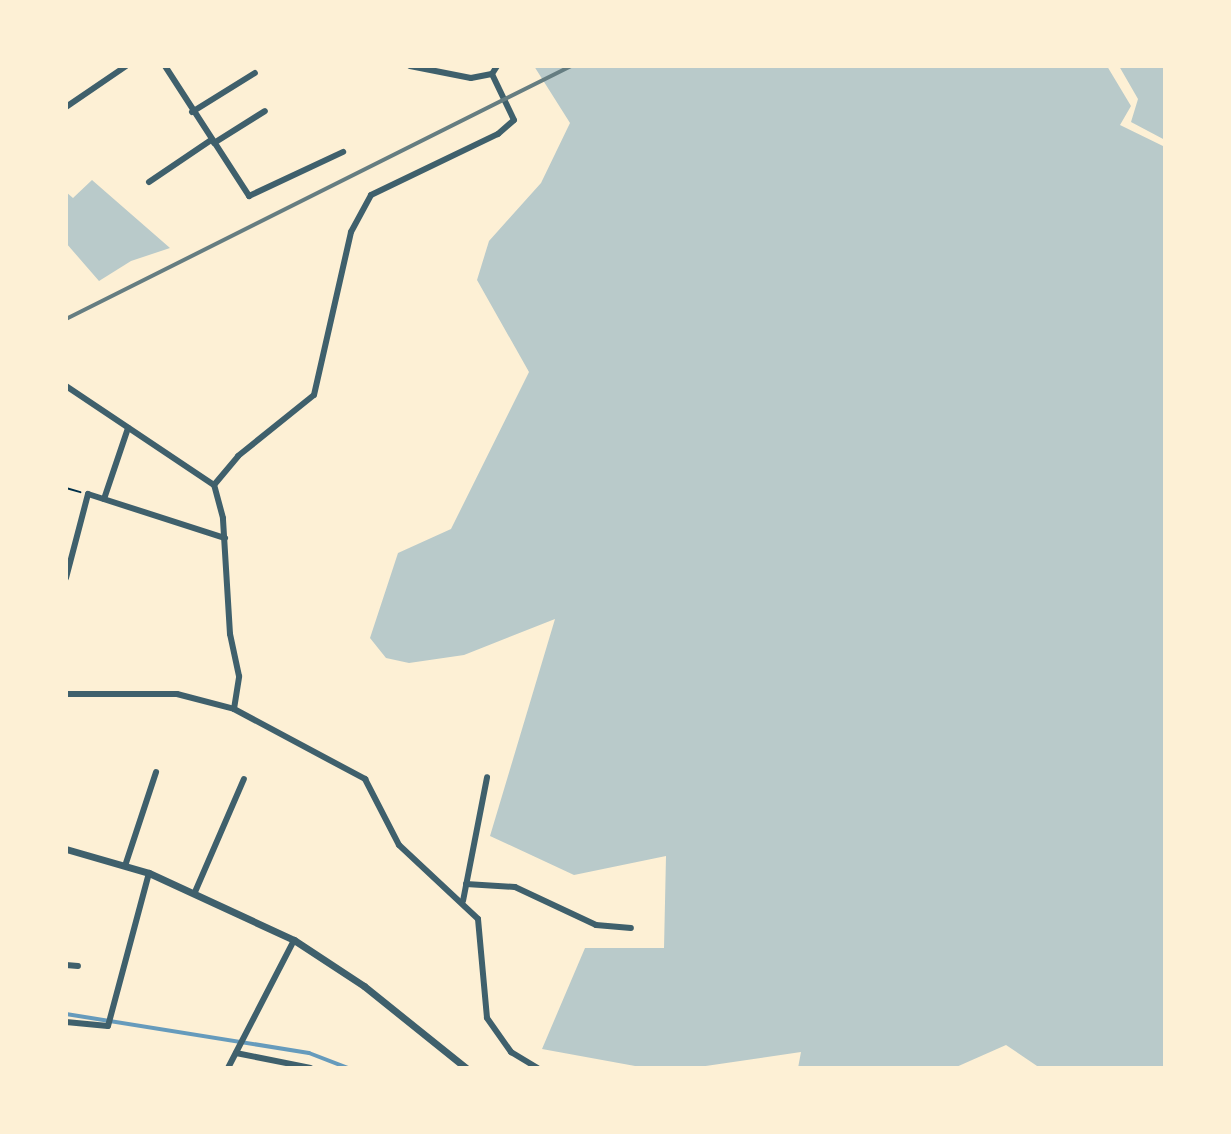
<!DOCTYPE html>
<style>
body{margin:0}
#map{position:relative;width:1231px;height:1134px;overflow:hidden;background:#fdf0d5;font-family:Inter,sans-serif}
div>[style]{position:absolute}
.green>*{inset:0;background:#b9caca}
.stream>*{height:4px;margin:-2px;padding:0 2px;transform-origin:2px;border-radius:2px;background:#669bbc}
.path>*{height:2px;margin:-1px;padding:0 1px;transform-origin:1px;border-radius:1px;background:#003049}
.minor>*{height:6px;margin:-3px;padding:0 3px;transform-origin:3px;border-radius:3px;background:#3f606c}
.tertiary>*{height:7px;margin:-3.5px;padding:0 3.5px;transform-origin:3.5px;border-radius:3.5px;background:#3f606c}
.rail>*{height:4px;margin:-2px;padding:0 2px;transform-origin:2px;border-radius:2px;background:#657d81}
span{translate:-50% -50%;white-space:nowrap;text-align:center;line-height:1.15;-webkit-text-stroke:8px #fdf0d5;paint-order:stroke}
.frame{position:absolute;inset:0;border:68px solid #fdf0d5;pointer-events:none}
</style>
<div id="map">
<div class="green">
<i style="clip-path:polygon(534px 66px,1107px 66px,1131px 106px,1120px 125px,1165px 147px,1165px 1068px,1040px 1068px,1006px 1045px,954px 1068px,798px 1068px,801px 1052px,692px 1068px,646px 1068px,542px 1049px,585px 948px,664px 948px,666px 856px,574px 875px,490px 836px,555px 619px,464px 655px,409px 663px,386px 658px,370px 638px,398px 553px,451px 529px,529px 372px,477px 280px,489px 241px,541px 183px,570px 123px)"></i>
<i style="clip-path:polygon(1119px 66px,1165px 66px,1165px 140px,1131px 122px,1138px 99px)"></i>
<i style="clip-path:polygon(92px 180px,170px 248px,131px 261px,99px 281px,66px 243px,66px 192px,73px 198px)"></i>
</div>
<div class="stream">
<i style="left:66px;top:1014px;width:246px;rotate:9.1deg"></i>
<i style="left:309px;top:1053px;width:42px;rotate:21deg"></i>
</div>
<div class="path">
<i style="left:66px;top:488px;width:15px;rotate:16deg"></i>
</div>
<div class="minor">
<i style="left:165px;top:66px;width:155px;rotate:57.1deg"></i>
<i style="left:249px;top:196px;width:104px;rotate:-25.1deg"></i>
<i style="left:410px;top:66px;width:62px;rotate:11.1deg"></i>
<i style="left:471px;top:78px;width:21px;rotate:-11deg"></i>
<i style="left:492px;top:74px;width:9px;rotate:-58deg"></i>
<i style="left:66px;top:107px;width:73px;rotate:-34.3deg"></i>
<i style="left:192px;top:112px;width:74px;rotate:-31.8deg"></i>
<i style="left:214px;top:143px;width:60px;rotate:-32.1deg"></i>
<i style="left:149px;top:182px;width:75px;rotate:-34.1deg"></i>
<i style="left:66px;top:386px;width:178px;rotate:33.8deg"></i>
<i style="left:104px;top:499px;width:75px;rotate:-71.3deg"></i>
<i style="left:66px;top:578px;width:87px;rotate:-75.3deg"></i>
<i style="left:88px;top:494px;width:144px;rotate:17.8deg"></i>
<i style="left:66px;top:694px;width:111px"></i>
<i style="left:177px;top:694px;width:59px;rotate:14.7deg"></i>
<i style="left:234px;top:709px;width:149px;rotate:28.1deg"></i>
<i style="left:365px;top:779px;width:74px;rotate:62.7deg"></i>
<i style="left:399px;top:845px;width:108px;rotate:43.1deg"></i>
<i style="left:478px;top:919px;width:99px;rotate:84.8deg"></i>
<i style="left:487px;top:1018px;width:42px;rotate:54.8deg"></i>
<i style="left:511px;top:1052px;width:31px;rotate:31deg"></i>
<i style="left:234px;top:709px;width:33px;rotate:-81deg"></i>
<i style="left:239px;top:676px;width:43px;rotate:-102.1deg"></i>
<i style="left:230px;top:634px;width:116px;rotate:-93.5deg"></i>
<i style="left:223px;top:518px;width:34px;rotate:-105deg"></i>
<i style="left:214px;top:485px;width:38px;rotate:-50deg"></i>
<i style="left:238px;top:456px;width:97px;rotate:-38.8deg"></i>
<i style="left:314px;top:395px;width:167px;rotate:-77.2deg"></i>
<i style="left:351px;top:232px;width:42px;rotate:-61.6deg"></i>
<i style="left:371px;top:195px;width:141px;rotate:-25.7deg"></i>
<i style="left:498px;top:134px;width:21px;rotate:-41deg"></i>
<i style="left:514px;top:120px;width:51px;rotate:-115.6deg"></i>
<i style="left:125px;top:866px;width:99px;rotate:-71.7deg"></i>
<i style="left:466px;top:884px;width:49px;rotate:3.5deg"></i>
<i style="left:515px;top:887px;width:89px;rotate:25.1deg"></i>
<i style="left:596px;top:925px;width:35px;rotate:5deg"></i>
<i style="left:195px;top:892px;width:123px;rotate:-66.6deg"></i>
<i style="left:463px;top:901px;width:126px;rotate:-79deg"></i>
<i style="left:66px;top:965px;width:12px;rotate:5deg"></i>
<i style="left:66px;top:1022px;width:42px;rotate:5.4deg"></i>
<i style="left:108px;top:1026px;width:158px;rotate:-75deg"></i>
<i style="left:236px;top:1053px;width:76px;rotate:11.3deg"></i>
<i style="left:228px;top:1068px;width:144px;rotate:-62.7deg"></i>
</div>
<div class="tertiary">
<i style="left:66px;top:849px;width:86px;rotate:16.1deg"></i>
<i style="left:149px;top:873px;width:160px;rotate:24.8deg"></i>
<i style="left:294px;top:940px;width:84px;rotate:33.3deg"></i>
<i style="left:364px;top:986px;width:131px;rotate:38.8deg"></i>
</div>
<div class="rail">
<i style="left:66px;top:319px;width:565px;rotate:-26.61deg"></i>
</div>
<div class="frame"></div>
</div>
